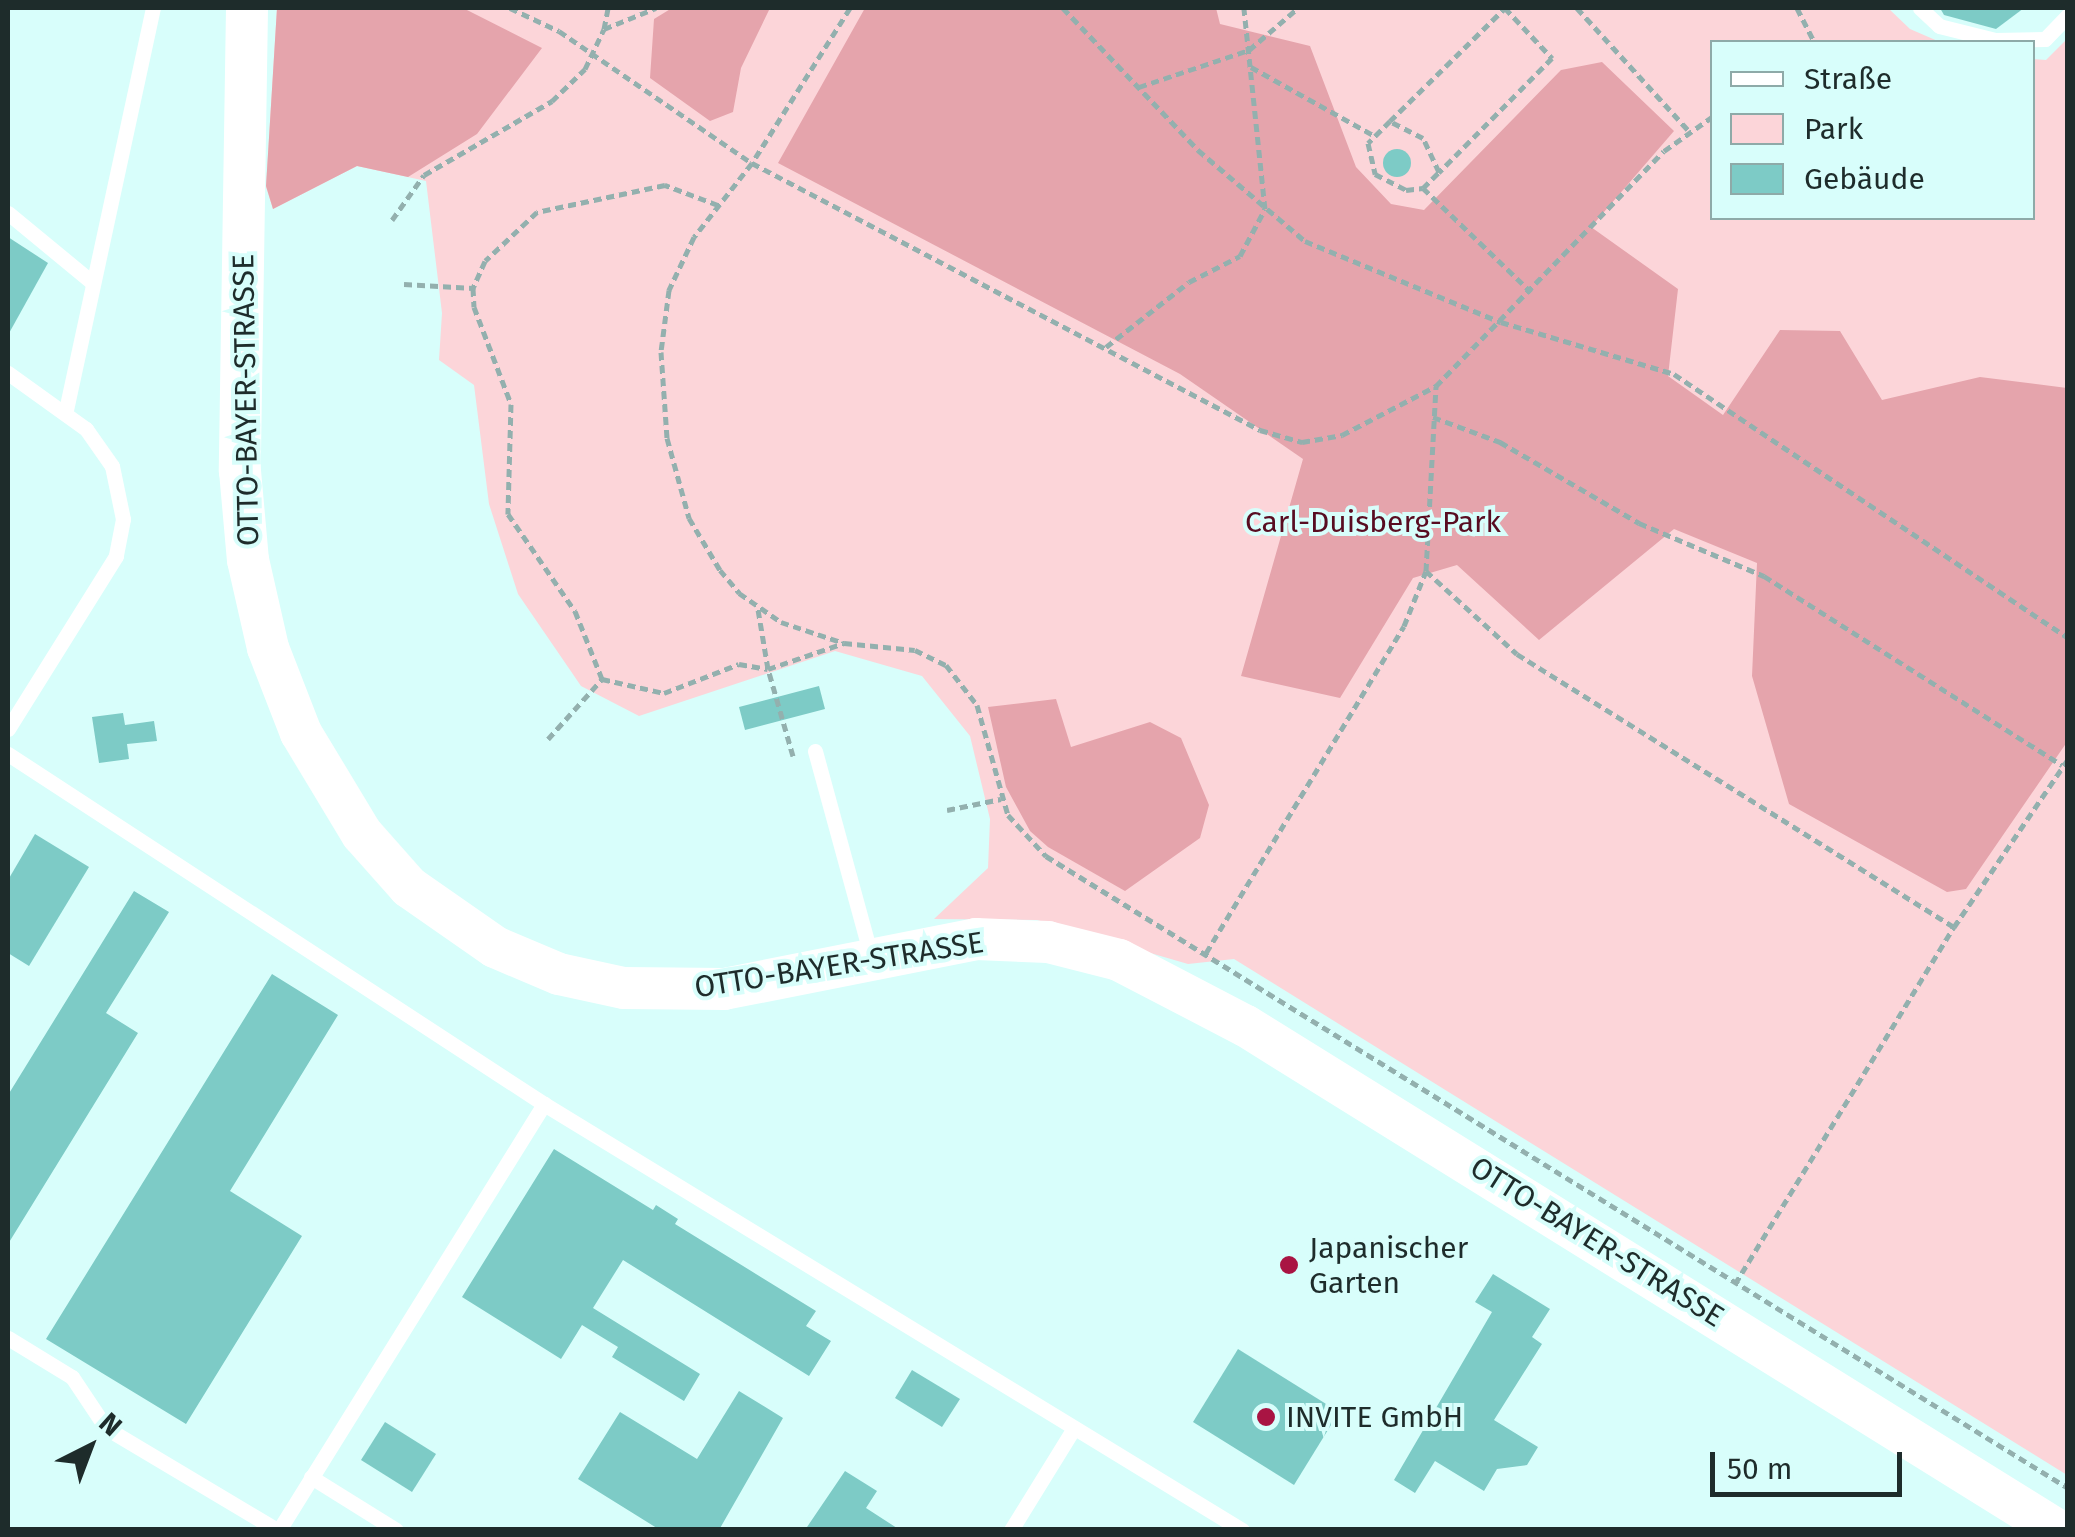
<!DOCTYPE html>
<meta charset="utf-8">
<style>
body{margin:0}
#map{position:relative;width:2075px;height:1537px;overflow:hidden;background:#d8fefb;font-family:"Fira Sans",sans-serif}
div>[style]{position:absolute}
.green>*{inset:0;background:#fcd5d9}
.forest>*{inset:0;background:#e5a4ac}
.building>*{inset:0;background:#7dcbc6}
.round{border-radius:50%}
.path>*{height:5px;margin-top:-2.5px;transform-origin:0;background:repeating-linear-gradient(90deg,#93b0ae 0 8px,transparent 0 13px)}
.lane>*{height:15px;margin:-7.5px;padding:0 7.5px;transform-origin:7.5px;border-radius:7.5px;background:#fff}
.secondary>*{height:42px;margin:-21px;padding:0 21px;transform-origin:21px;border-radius:21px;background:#fff}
.dots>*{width:28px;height:28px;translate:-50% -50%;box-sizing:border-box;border:5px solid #d8fefb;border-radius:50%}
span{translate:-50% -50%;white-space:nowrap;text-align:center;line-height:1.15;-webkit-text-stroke:8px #d8fefb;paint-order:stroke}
.street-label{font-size:30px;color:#1e2c2b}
.park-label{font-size:30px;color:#580c21}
.poi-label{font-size:30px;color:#1e2c2b}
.left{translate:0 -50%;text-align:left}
.frame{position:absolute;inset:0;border:10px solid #1e2c2b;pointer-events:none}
.legend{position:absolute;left:1710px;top:40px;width:325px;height:180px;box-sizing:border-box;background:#d8fefb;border:2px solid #8eaaa8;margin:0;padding:12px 18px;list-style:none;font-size:30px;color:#1e2c2b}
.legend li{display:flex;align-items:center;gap:20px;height:50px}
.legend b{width:50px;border:2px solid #8eaaa8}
.north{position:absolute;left:40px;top:1397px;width:100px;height:100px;-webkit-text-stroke:8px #d8fefb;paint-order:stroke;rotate:42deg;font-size:28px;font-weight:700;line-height:40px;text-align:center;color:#1e2c2b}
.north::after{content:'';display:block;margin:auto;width:35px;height:45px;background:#1e2c2b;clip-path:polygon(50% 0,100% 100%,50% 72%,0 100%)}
.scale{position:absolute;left:1710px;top:1452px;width:192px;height:45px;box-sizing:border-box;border:5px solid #1e2c2b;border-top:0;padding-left:12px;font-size:30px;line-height:35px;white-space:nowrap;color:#1e2c2b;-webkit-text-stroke:8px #d8fefb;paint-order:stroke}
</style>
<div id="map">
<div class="green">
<i style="clip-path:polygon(277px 8px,1888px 8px,1910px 29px,1940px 42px,1712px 42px,1712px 218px,2032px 218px,2033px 59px,2046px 60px,2067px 39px,2067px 1475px,1234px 959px,1188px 964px,1037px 920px,934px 919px,988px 868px,990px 819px,970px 736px,922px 676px,835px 651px,639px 716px,581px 686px,518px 594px,489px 504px,474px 385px,439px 360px,442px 313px,426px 181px,357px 166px,273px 209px,266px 187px)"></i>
</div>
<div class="forest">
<i style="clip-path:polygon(277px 8px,463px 8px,542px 48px,477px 134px,408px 177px,357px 166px,273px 209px,266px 186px)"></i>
<i style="clip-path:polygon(672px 8px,770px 8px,741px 68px,733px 112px,710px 121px,650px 78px,654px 19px)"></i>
<i style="clip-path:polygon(865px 8px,1216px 8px,1220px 24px,1310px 46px,1356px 167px,1391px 204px,1424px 210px,1561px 70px,1602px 62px,1674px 131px,1591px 227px,1678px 289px,1668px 376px,1723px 415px,1780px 330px,1840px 331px,1882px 400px,1980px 377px,2067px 388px,2067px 742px,1966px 889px,1947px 892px,1789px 804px,1752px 676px,1757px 563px,1674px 529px,1539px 640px,1457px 565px,1413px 578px,1340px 698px,1241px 676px,1303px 459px,1180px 374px,778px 163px)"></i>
<i style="clip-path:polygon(1056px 699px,1071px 747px,1150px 722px,1181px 738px,1209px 805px,1200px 838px,1125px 891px,1048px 847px,1030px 831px,1006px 787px,988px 707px)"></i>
</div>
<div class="building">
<i style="clip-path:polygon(1940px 8px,2024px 8px,1996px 29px,1944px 15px)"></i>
<i class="round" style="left:1383px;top:149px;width:28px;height:28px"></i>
<i style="clip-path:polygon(8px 237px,48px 263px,8px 335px)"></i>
<i style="clip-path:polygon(819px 686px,825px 709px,745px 730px,739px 707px)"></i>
<i style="clip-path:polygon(123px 713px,125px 725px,154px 721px,157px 741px,127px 744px,129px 759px,99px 763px,92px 717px)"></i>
<i style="clip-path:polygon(35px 834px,89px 867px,29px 966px,8px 953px,8px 880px)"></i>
<i style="clip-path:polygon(134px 891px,169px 912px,106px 1013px,138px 1033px,8px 1244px,8px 1095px)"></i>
<i style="clip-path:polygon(272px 974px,338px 1015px,230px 1191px,302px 1236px,186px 1424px,46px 1339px)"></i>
<i style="clip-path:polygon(554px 1149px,653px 1210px,656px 1205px,678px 1219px,675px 1224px,816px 1311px,806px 1326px,831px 1341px,809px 1376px,623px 1260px,593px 1308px,700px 1374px,684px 1401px,612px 1357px,618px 1347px,582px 1325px,561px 1359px,462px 1297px)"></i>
<i style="clip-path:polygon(1493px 1274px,1550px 1309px,1532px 1337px,1542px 1344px,1494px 1420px,1538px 1447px,1527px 1465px,1497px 1469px,1484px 1491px,1435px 1461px,1415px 1493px,1394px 1480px,1492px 1312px,1475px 1302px)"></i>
<i style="clip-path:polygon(1238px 1349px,1339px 1412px,1294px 1485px,1193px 1422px)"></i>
<i style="clip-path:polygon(912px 1370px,960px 1399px,942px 1427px,895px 1398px)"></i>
<i style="clip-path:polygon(739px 1391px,783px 1418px,719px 1530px,660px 1530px,578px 1479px,620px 1412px,697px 1459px)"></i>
<i style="clip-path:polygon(385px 1422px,436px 1454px,412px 1492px,361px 1460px)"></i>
<i style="clip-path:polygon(845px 1471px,877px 1491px,866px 1508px,900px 1530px,805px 1530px)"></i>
</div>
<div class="path">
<i style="left:510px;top:8px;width:54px;rotate:25.1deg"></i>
<i style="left:559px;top:31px;width:234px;rotate:34.4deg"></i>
<i style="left:752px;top:163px;width:574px;rotate:27.73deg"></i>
<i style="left:1260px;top:430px;width:44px;rotate:15.9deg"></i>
<i style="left:1302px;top:442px;width:41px;rotate:-9.9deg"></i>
<i style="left:1342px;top:435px;width:106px;rotate:-27.5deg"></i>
<i style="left:1436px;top:386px;width:327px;rotate:-45.9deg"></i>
<i style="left:1664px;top:151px;width:59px;rotate:-35.3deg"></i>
<i style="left:850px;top:8px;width:183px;rotate:122.3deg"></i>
<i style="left:752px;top:163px;width:94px;rotate:128.1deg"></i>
<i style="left:694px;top:237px;width:59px;rotate:115.3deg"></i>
<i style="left:669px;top:290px;width:63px;rotate:97.4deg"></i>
<i style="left:661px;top:352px;width:86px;rotate:86deg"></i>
<i style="left:667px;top:438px;width:83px;rotate:74.6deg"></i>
<i style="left:689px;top:518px;width:61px;rotate:59.2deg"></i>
<i style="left:720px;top:570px;width:30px;rotate:50deg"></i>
<i style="left:739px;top:593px;width:51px;rotate:34.6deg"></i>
<i style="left:781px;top:622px;width:66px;rotate:18.4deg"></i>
<i style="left:844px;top:643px;width:71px;rotate:5.6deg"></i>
<i style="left:915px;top:650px;width:34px;rotate:26deg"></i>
<i style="left:946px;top:665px;width:51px;rotate:52.2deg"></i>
<i style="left:977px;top:705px;width:114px;rotate:74.3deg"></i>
<i style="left:1008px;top:815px;width:56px;rotate:47.2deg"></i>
<i style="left:1046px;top:856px;width:1202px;rotate:31.73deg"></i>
<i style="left:1063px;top:8px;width:196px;rotate:46.4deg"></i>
<i style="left:1198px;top:150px;width:140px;rotate:40.4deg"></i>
<i style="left:1305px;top:241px;width:212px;rotate:22.5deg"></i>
<i style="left:1501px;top:322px;width:181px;rotate:16.7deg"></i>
<i style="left:1674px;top:374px;width:474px;rotate:33.8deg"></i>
<i style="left:1505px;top:8px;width:69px;rotate:46.8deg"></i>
<i style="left:1552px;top:58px;width:161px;rotate:134.7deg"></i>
<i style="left:1439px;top:172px;width:38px;rotate:-115deg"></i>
<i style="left:1423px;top:138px;width:37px;rotate:-153deg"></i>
<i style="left:1390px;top:121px;width:161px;rotate:-44.5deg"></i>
<i style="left:1577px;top:8px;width:166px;rotate:47.7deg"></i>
<i style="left:1797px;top:8px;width:38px;rotate:63deg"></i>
<i style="left:604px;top:29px;width:21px;rotate:-79deg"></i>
<i style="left:1251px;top:67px;width:142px;rotate:29.1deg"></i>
<i style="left:1139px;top:87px;width:116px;rotate:-18.6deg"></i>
<i style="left:1249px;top:50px;width:65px;rotate:-40.6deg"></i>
<i style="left:1390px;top:121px;width:31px;rotate:135deg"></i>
<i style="left:1368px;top:143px;width:32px;rotate:77deg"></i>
<i style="left:1375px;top:174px;width:35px;rotate:27deg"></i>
<i style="left:1406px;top:190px;width:17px;rotate:-7deg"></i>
<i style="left:1423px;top:188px;width:23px;rotate:-45deg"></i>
<i style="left:1423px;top:188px;width:150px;rotate:43.9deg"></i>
<i style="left:718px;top:205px;width:57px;rotate:-159.3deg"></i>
<i style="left:665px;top:185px;width:131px;rotate:168.1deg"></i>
<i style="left:537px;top:212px;width:71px;rotate:136.7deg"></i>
<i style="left:485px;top:261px;width:30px;rotate:114deg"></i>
<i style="left:473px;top:288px;width:19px;rotate:87deg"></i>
<i style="left:474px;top:307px;width:104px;rotate:69.1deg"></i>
<i style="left:511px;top:404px;width:110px;rotate:91.6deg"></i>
<i style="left:508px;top:514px;width:118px;rotate:55.4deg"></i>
<i style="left:575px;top:611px;width:73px;rotate:68.3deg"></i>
<i style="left:602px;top:679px;width:64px;rotate:12.7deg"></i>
<i style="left:664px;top:693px;width:80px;rotate:-21.1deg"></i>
<i style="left:739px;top:664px;width:29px;rotate:10deg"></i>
<i style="left:768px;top:669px;width:61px;rotate:-99.5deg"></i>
<i style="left:392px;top:220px;width:55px;rotate:-54.6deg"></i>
<i style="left:424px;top:175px;width:148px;rotate:-30deg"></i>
<i style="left:552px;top:101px;width:46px;rotate:-44.1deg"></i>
<i style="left:585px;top:69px;width:44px;rotate:-64.6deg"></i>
<i style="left:604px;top:29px;width:56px;rotate:-22deg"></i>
<i style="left:404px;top:284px;width:69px;rotate:3.3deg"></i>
<i style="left:1106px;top:347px;width:105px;rotate:-38.1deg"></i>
<i style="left:1189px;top:282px;width:57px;rotate:-27deg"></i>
<i style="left:1240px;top:256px;width:53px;rotate:-62deg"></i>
<i style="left:1265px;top:209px;width:202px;rotate:-96deg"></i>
<i style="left:1433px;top:417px;width:72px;rotate:20.5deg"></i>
<i style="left:1500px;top:442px;width:161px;rotate:30.2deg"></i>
<i style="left:1639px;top:523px;width:136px;rotate:23deg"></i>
<i style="left:1764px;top:576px;width:353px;rotate:32.4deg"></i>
<i style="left:1426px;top:571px;width:123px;rotate:42.4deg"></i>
<i style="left:1517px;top:654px;width:515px;rotate:31.99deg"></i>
<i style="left:548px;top:739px;width:81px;rotate:-48deg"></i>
<i style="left:793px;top:756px;width:91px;rotate:-106deg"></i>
<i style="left:768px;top:669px;width:80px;rotate:-18.9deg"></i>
<i style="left:947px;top:810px;width:55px;rotate:-11.5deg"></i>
<i style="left:1206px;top:953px;width:382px;rotate:-58.8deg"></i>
<i style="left:1404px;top:626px;width:59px;rotate:-68.2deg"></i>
<i style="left:1426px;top:571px;width:185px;rotate:-86.9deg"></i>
<i style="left:1735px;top:1284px;width:419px;rotate:-58.5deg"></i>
<i style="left:1954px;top:927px;width:203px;rotate:-55.8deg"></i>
</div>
<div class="lane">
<i style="left:1920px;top:8px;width:26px;rotate:43deg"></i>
<i style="left:1939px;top:26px;width:58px;rotate:14deg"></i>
<i style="left:1995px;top:40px;width:50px;rotate:-1.1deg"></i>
<i style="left:2045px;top:39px;width:33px;rotate:-46deg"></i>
<i style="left:8px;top:213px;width:110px;rotate:39.5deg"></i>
<i style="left:8px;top:373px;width:96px;rotate:35.7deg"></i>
<i style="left:86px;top:429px;width:45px;rotate:54.9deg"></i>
<i style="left:112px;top:466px;width:54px;rotate:78.3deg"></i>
<i style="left:123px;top:519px;width:38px;rotate:101deg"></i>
<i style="left:116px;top:556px;width:204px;rotate:122deg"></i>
<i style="left:66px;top:410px;width:411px;rotate:-77.8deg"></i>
<i style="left:815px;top:751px;width:213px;rotate:74.7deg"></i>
<i style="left:8px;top:754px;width:640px;rotate:33.14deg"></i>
<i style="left:544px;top:1104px;width:818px;rotate:31.4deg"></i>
<i style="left:8px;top:1338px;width:75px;rotate:31.4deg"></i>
<i style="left:72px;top:1377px;width:61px;rotate:56.3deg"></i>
<i style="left:106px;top:1428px;width:199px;rotate:30.8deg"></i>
<i style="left:311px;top:1477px;width:100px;rotate:31.9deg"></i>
<i style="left:279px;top:1530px;width:502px;rotate:-58.12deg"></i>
<i style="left:1011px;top:1530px;width:120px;rotate:-58.3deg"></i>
</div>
<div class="secondary">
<i style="left:247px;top:8px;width:463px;rotate:90.9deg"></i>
<i style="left:240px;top:471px;width:89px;rotate:84.9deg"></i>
<i style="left:248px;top:560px;width:90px;rotate:77.2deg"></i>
<i style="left:268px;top:648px;width:91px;rotate:68.8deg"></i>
<i style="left:301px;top:733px;width:118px;rotate:58.9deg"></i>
<i style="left:362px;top:834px;width:71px;rotate:48.4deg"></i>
<i style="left:409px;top:887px;width:105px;rotate:34.9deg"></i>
<i style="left:495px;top:947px;width:69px;rotate:22.9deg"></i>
<i style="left:559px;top:974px;width:66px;rotate:12.2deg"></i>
<i style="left:624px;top:988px;width:100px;rotate:0.6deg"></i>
<i style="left:724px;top:989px;width:257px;rotate:-11.2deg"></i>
<i style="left:976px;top:939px;width:72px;rotate:2.4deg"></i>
<i style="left:1048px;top:942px;width:73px;rotate:14.2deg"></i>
<i style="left:1119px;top:960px;width:143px;rotate:27.5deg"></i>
<i style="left:1246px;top:1026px;width:955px;rotate:31.86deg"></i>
</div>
<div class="dots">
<i style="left:1289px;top:1265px;background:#a91443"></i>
<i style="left:1266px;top:1417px;background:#a91443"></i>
</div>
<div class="street-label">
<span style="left:246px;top:400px;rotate:-91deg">OTTO-BAYER-STRASSE</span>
<span style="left:839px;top:965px;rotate:-9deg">OTTO-BAYER-STRASSE</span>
<span style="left:1597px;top:1242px;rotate:32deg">OTTO-BAYER-STRASSE</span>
</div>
<div class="park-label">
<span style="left:1373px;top:522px">Carl-Duisberg-Park</span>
</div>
<div class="poi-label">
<span class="left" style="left:1309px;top:1265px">Japanischer<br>Garten</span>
<span class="left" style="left:1286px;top:1417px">INVITE GmbH</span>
</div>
<div class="frame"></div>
<ul class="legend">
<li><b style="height:12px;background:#fff"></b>Straße</li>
<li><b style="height:28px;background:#fcd5d9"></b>Park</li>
<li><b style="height:28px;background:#7dcbc6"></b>Gebäude</li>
</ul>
<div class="north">N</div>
<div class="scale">50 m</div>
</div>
